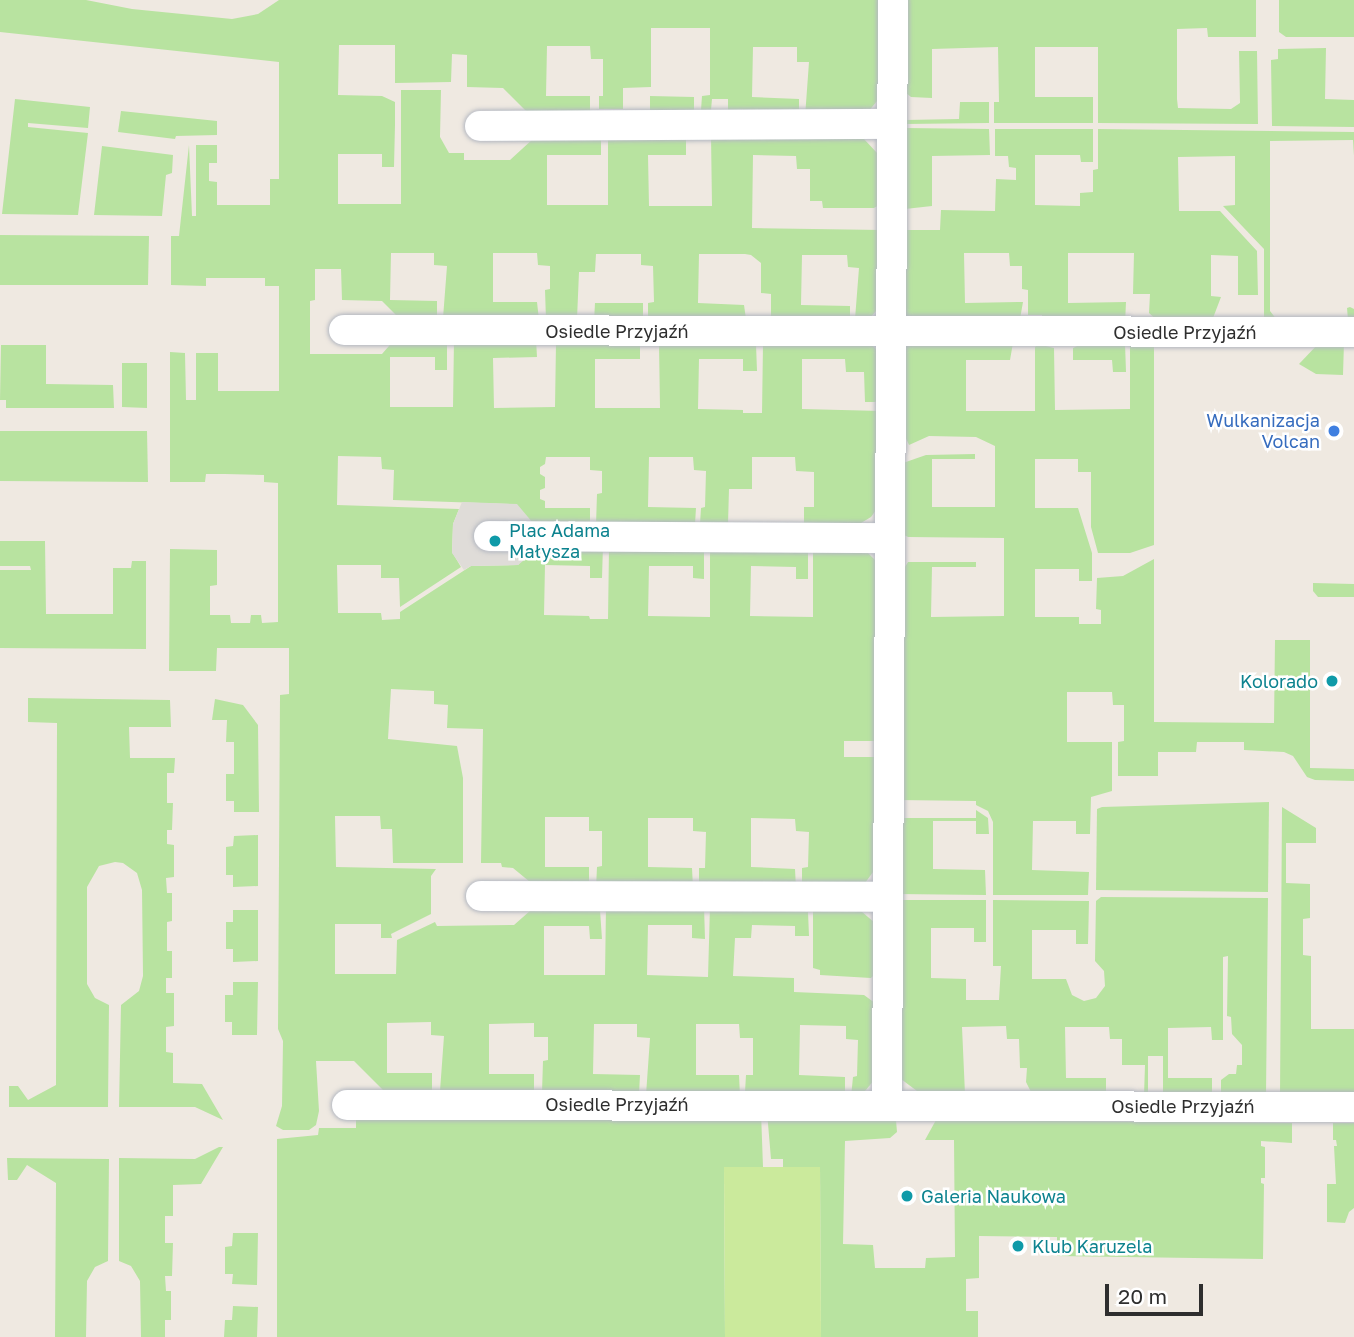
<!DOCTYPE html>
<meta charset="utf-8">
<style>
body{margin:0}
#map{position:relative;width:1354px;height:1337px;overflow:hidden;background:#efe9e1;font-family:"Golos Text",sans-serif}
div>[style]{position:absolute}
.green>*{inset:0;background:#b8e3a0}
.pitch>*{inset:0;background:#cbea9c}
.plaza>*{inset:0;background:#dfdcd8}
.roads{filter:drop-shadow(0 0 2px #b4b8c1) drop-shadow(0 0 2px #b4b8c1)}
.minor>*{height:30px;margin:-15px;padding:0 15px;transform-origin:15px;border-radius:15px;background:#fff}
.dots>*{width:19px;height:19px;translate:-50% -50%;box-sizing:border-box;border:4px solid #fff;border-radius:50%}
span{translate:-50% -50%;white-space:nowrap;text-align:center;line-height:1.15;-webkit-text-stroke:5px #fff;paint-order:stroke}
.street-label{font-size:18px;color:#2e2e2e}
.shop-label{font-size:18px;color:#366cbe}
.right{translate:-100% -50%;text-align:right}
.culture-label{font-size:18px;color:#0d838f}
.left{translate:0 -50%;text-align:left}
.scale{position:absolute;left:1105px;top:1284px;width:98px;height:32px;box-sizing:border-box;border:4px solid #2e2e2e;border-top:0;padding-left:9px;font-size:21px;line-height:24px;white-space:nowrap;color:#2e2e2e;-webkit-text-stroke:5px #fff;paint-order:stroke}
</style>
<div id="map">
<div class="green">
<i style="clip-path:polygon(0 0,86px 0,132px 9px,232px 19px,258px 14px,279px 0,882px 0,880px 94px,877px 101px,868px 112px,805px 117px,809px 62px,797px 62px,797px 47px,753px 47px,752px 97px,799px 99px,799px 116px,728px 111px,728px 99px,712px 99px,711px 110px,701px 110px,702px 96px,710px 95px,710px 28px,651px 28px,651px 87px,623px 88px,623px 109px,599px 109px,599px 96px,603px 96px,603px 59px,591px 59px,590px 46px,547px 46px,546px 96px,590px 96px,590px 115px,529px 114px,503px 88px,467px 87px,467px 55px,452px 54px,451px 82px,395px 83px,395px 45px,339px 45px,338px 95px,382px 96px,395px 102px,395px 125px,394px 167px,382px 167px,382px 154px,338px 154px,338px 204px,401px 204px,401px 90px,441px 90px,440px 137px,449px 153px,464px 153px,464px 160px,510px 160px,534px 138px,601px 136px,601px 155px,547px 155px,547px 205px,608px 205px,608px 136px,686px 136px,686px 155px,648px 155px,649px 206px,712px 206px,711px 136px,857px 136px,864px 139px,878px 154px,881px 204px,874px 208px,823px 208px,822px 201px,810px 201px,810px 169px,797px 169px,796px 156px,753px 155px,752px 228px,881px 230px,877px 310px,869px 319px,855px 319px,859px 268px,848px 267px,847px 255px,802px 255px,801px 305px,850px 306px,850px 324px,771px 319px,771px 294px,761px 293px,761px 263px,751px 255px,745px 254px,699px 254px,698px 303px,744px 305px,746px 319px,648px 322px,648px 303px,654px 302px,653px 266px,641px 265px,641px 254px,596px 254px,595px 272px,579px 272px,577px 319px,546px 320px,545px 290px,550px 289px,550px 266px,538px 265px,537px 253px,493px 253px,493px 302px,537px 302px,539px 320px,443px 318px,447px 266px,434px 265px,434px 253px,391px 253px,390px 300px,437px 301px,437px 318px,399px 318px,382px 301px,342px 300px,341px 269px,315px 269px,315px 300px,310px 301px,310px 354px,382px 354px,395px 339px,447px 342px,447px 370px,435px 370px,435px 357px,390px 357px,390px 407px,453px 407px,454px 339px,536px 339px,537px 357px,493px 358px,494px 408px,555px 407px,556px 343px,640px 343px,640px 359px,595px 359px,595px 408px,660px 408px,659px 344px,756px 344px,757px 371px,743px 371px,743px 359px,699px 359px,698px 409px,743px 410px,743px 413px,762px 413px,763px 344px,870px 343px,876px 349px,879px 354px,880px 399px,875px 402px,865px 402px,864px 372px,846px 372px,845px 359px,802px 359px,802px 409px,881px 411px,876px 510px,871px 517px,856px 526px,804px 524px,804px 507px,814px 507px,814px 472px,796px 471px,795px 457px,752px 457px,752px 489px,729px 489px,728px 524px,700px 524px,701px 508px,705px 507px,706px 471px,694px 470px,693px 457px,649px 457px,648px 507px,696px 508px,695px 524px,596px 525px,597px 494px,602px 493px,602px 471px,590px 470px,590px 457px,546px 457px,545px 464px,540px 467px,540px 474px,545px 477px,545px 488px,540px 490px,540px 499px,545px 501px,545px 508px,590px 508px,590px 526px,534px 526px,510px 504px,393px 500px,394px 470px,382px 469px,381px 457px,338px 456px,337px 505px,459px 509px,453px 524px,452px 552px,461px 567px,400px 607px,399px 578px,381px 578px,381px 565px,337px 565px,338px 613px,381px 613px,382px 620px,400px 619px,400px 612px,471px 566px,518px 565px,535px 547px,603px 545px,602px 578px,590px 578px,590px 566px,545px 565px,544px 615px,589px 616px,590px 619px,608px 619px,609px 548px,704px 546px,704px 579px,693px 578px,693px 566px,649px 566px,648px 616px,710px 617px,710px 545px,808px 545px,808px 579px,796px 579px,796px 567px,751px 566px,750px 616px,813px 617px,813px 545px,867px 552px,876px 561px,880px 735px,874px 741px,844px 741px,844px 757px,874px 757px,880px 763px,876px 868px,865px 883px,802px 889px,802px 868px,808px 867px,809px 832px,796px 831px,795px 819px,751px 818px,751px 867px,795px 869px,796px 888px,699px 888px,699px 868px,705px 868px,706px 832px,693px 831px,693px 818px,648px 818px,648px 867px,692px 868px,693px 888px,596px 888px,597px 867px,602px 866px,602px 831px,589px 831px,589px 817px,545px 817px,545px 867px,589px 867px,589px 887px,530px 882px,513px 868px,502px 867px,501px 863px,481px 863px,483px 729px,447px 728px,448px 705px,434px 704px,434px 691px,391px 689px,388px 739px,457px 746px,463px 778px,463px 863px,393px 863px,392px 829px,381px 829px,380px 816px,335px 816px,336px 867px,436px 869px,431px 876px,431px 914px,391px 934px,392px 938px,381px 938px,381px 924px,335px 924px,335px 974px,396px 974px,397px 940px,435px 922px,437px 926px,514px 925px,531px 910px,600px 910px,602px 939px,590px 939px,589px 926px,544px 926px,544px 975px,605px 975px,606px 906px,704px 906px,705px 939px,692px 938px,692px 925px,648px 925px,647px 975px,708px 977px,710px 906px,808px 912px,809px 936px,795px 936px,795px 926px,752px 925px,751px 938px,735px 938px,733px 976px,794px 978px,794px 992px,864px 995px,879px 1006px,875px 1079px,865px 1091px,851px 1097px,853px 1077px,857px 1076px,858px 1040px,846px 1039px,846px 1026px,800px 1025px,799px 1075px,845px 1077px,845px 1093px,745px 1092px,746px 1075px,753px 1075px,753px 1038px,740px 1038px,739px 1024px,696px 1024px,696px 1075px,739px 1075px,740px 1096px,646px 1095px,650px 1038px,637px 1037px,637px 1024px,594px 1024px,593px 1074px,640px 1075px,639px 1094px,542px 1092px,543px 1061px,548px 1060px,548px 1037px,534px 1037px,534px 1023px,489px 1024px,489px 1074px,534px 1074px,534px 1092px,440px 1091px,444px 1036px,431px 1035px,431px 1022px,387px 1023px,387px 1073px,432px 1073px,432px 1091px,387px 1094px,354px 1061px,316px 1061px,319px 1111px,316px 1125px,309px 1130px,283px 1130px,276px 1126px,282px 1106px,283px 1041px,278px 1029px,280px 695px,289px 694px,289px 648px,217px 648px,216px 671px,169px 671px,170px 549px,217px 550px,217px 585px,210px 586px,210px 615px,230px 615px,231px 623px,250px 623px,251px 615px,261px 615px,262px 623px,278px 622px,278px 483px,264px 482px,264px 475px,225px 474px,206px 474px,205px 482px,170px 482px,170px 352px,185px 353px,186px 400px,196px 400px,196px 353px,218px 353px,218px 391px,279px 391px,279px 286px,265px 286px,265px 278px,206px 278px,206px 286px,171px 285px,171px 236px,179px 236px,189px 145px,192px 216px,196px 216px,196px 145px,217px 145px,217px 163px,209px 163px,209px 181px,217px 182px,217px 205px,270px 205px,270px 179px,279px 179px,279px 62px,0 32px)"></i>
<i style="clip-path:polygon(908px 0,1256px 0,1256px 37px,1208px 37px,1207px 28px,1177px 29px,1177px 99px,1178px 108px,1231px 109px,1240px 103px,1239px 51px,1257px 51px,1258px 124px,1098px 123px,1098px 47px,1035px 47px,1035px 97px,1093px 97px,1093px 123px,994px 123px,994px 102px,999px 102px,998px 47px,932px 49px,932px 98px,911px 97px,906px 93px)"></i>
<i style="clip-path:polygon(1279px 0,1354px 0,1354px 37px,1286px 37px,1279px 32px)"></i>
<i style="clip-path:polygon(1326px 48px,1325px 99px,1354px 100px,1354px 127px,1272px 126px,1271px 60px,1278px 59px,1278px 49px)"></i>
<i style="clip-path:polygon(650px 96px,694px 97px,694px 116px,650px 116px)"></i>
<i style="clip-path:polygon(15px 99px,90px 107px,88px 128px,28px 123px,28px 127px,88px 133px,78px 215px,2px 214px)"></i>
<i style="clip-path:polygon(960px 102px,989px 102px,989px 123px,905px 124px,905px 120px,959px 119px)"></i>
<i style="clip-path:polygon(121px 111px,217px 121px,217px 135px,176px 136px,175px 139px,118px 132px)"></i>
<i style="clip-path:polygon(905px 128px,989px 129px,990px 155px,932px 156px,932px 206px,905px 209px)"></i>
<i style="clip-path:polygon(995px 129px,1093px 129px,1093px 162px,1081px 162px,1080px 155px,1035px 155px,1035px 205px,1080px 206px,1080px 193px,1093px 192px,1093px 170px,1098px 169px,1098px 129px,1354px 132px,1354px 156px,1353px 140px,1270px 141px,1270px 311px,1277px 320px,1348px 320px,1347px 308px,1350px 307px,1354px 309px,1354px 324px,1264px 324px,1264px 249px,1223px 206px,1235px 205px,1235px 156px,1178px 157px,1179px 211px,1220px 211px,1257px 251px,1258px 295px,1238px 295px,1238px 256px,1211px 255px,1211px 296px,1221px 297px,1213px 318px,1160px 323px,1149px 313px,1150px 294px,1133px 294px,1134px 253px,1068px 253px,1068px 303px,1126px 302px,1125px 324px,1042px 324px,1042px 315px,1028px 315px,1028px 290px,1022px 289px,1022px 266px,1010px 266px,1009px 253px,964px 253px,965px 303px,1023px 302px,1020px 319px,906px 316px,902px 311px,900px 230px,940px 230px,941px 210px,995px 211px,996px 179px,1016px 180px,1016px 168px,1009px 167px,1008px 156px,995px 156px)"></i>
<i style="clip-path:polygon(102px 146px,173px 155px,172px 173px,166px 175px,162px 216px,94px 215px)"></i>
<i style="clip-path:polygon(0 235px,149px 236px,148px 285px,0 285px)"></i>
<i style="clip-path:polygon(595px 303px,643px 303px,643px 323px,594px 322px)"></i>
<i style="clip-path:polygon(1344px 342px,1343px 375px,1316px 374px,1299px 364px,1319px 343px)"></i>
<i style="clip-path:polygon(1013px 343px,1010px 360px,966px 360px,966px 411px,1035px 411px,1035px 347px,1038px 344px,1054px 348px,1055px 410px,1130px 409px,1130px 343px,1154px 343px,1154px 545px,1130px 553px,1098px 553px,1091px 527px,1091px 472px,1078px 472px,1078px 459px,1035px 459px,1035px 508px,1078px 508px,1092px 553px,1092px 581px,1079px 581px,1079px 569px,1035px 569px,1035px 617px,1079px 617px,1079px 624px,1101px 624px,1101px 610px,1096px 609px,1097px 578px,1123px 576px,1154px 559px,1154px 722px,1274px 723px,1275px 640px,1310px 640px,1310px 768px,1354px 769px,1354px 781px,1315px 780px,1307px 777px,1293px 756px,1284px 752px,1244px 750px,1244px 742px,1197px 742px,1196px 752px,1158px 752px,1158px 776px,1118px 776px,1118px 742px,1124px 741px,1124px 705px,1113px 705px,1112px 692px,1067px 692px,1067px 742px,1112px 742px,1112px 791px,1091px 797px,1090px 834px,1076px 834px,1076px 821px,1033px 821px,1032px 870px,1089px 872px,1088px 895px,993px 895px,993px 822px,988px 811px,976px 805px,976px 801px,898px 800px,905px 567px,908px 562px,976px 562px,976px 567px,932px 567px,931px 617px,1004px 616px,1004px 538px,908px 537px,898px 532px,903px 463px,926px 455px,975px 454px,975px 459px,932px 459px,932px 507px,995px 507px,995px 446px,976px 437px,929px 436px,909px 445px,904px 434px,904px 348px,909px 344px)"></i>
<i style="clip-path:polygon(1083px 343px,1125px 343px,1126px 372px,1113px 372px,1112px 360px,1073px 360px,1073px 348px)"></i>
<i style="clip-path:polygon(1px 345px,46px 345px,46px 384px,113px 385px,114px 408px,6px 408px,6px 400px,0 400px)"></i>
<i style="clip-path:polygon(122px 363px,147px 363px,147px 408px,122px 407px)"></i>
<i style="clip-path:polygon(0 431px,147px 431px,148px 482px,0 481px)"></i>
<i style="clip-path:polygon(0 541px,45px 541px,46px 614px,113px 614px,113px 568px,131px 568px,132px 561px,146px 561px,146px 649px,0 648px,0 570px,31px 570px,30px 566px,0 566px)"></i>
<i style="clip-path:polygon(1313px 583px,1354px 584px,1354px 597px,1318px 597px,1313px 591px)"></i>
<i style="clip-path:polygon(28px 698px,170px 700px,171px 727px,129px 727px,130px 758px,175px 758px,174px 773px,167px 773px,167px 803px,173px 803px,172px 830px,167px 830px,167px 844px,174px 845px,174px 877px,166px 878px,167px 893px,172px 893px,172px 921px,167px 922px,167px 951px,172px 951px,172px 978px,166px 978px,166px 993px,174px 993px,174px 1026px,166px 1027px,166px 1052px,173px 1053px,173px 1083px,202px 1084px,223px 1120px,195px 1107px,119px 1107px,121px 1005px,139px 991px,143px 976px,142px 890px,137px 873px,123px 863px,115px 862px,99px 866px,87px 887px,87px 984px,95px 998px,109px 1005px,108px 1107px,9px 1107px,9px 1086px,18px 1086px,28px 1100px,56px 1085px,57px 723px,28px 722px)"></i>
<i style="clip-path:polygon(215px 699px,243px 705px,258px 725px,259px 812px,234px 812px,234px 801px,226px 801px,226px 774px,234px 774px,234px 742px,226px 742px,227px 720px,212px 720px)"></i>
<i style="clip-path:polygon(1269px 802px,1268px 892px,1096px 890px,1097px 809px,1102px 807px)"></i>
<i style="clip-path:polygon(1282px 807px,1316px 828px,1316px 843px,1286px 843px,1286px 883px,1310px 884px,1310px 918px,1303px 919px,1303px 955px,1311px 956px,1311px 1029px,1354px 1029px,1354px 1096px,1280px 1096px)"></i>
<i style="clip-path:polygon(976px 810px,988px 818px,989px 834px,976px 834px,976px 821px,933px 821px,933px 869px,985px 870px,986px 895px,897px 894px,898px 818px,976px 818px)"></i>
<i style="clip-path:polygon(258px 835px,258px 886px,233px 887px,233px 875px,226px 875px,226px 847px,233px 846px,234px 836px)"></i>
<i style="clip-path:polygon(1101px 897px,1268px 898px,1266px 1096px,1221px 1095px,1221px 1080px,1229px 1074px,1236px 1074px,1237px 1065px,1242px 1065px,1242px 1045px,1232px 1034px,1231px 1017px,1227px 1016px,1228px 956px,1223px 957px,1223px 1040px,1212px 1040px,1211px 1027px,1168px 1028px,1168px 1078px,1212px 1078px,1212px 1096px,1163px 1095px,1163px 1056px,1148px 1056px,1148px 1095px,1144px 1095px,1145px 1065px,1122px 1065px,1122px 1039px,1110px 1039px,1109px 1027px,1065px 1027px,1066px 1078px,1106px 1078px,1106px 1095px,1032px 1094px,1026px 1082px,1027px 1068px,1020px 1068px,1019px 1039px,1007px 1039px,1006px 1026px,962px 1027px,965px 1094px,917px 1091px,901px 1079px,896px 900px,986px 900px,986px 942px,974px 942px,974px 928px,931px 928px,931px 978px,966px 979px,966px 1000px,999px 1000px,1001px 966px,993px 966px,993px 900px,1089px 901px,1088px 944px,1076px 944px,1076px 930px,1032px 930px,1032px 979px,1066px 979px,1072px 995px,1084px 1001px,1096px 998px,1105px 986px,1104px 971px,1095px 961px,1096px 901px)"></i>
<i style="clip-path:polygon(813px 907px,861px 911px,875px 923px,879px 970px,871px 978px,820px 975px,820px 970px,813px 968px)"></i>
<i style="clip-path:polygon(233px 910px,258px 910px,258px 961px,233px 962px,233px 949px,226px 949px,226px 922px,233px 922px)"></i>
<i style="clip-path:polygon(233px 982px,258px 982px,257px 1035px,232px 1035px,232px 1022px,225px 1022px,225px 995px,233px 995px)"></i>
<i style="clip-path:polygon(356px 1112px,761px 1112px,763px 1167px,724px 1168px,725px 1337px,277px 1337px,277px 1139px,318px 1135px,319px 1128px,356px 1128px)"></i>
<i style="clip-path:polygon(767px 1112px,896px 1120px,897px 1132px,890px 1138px,845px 1141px,843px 1244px,873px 1245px,875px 1268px,925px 1268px,926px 1258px,955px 1257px,954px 1140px,925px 1140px,936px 1120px,1292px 1123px,1292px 1143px,1261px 1141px,1261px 1146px,1265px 1147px,1265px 1178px,1261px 1178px,1261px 1183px,1264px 1184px,1263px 1259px,1057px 1256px,1057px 1237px,979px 1236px,979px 1278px,966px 1279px,966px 1311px,978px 1311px,978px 1337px,821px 1337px,820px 1167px,783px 1167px,783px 1159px,771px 1159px)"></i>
<i style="clip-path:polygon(1333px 1123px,1354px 1123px,1354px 1208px,1349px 1212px,1345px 1223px,1327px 1222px,1327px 1184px,1336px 1184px,1334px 1146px,1337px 1146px,1336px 1140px,1333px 1140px)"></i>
<i style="clip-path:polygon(219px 1147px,223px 1147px,201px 1184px,173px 1185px,173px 1216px,165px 1216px,165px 1243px,173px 1243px,172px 1276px,165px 1276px,166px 1291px,171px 1291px,171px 1320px,165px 1320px,165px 1337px,141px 1337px,140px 1281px,131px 1266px,119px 1261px,119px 1158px,195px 1159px)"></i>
<i style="clip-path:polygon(7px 1158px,109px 1159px,108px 1261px,95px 1267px,87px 1281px,86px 1337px,55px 1337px,56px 1183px,27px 1165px,17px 1180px,8px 1180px)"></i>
<i style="clip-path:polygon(233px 1233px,258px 1233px,257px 1285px,232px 1284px,233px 1274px,225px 1274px,225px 1247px,232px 1246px)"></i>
<i style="clip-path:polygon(233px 1306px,258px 1307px,257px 1337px,224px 1337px,225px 1320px,232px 1320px)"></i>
</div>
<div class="pitch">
<i style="clip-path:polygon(724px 1167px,820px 1167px,821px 1337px,725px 1337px)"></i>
</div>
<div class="plaza">
<i style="clip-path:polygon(462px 502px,517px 504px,533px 523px,539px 548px,518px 565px,471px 566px,464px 570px,452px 553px,453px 524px)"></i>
</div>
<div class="roads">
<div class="minor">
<i style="left:480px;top:126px;width:412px;rotate:-0.3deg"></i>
<i style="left:344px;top:330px;width:1010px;rotate:0.11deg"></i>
<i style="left:489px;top:536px;width:401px;rotate:0.3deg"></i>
<i style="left:481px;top:896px;width:407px;rotate:0.1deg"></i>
<i style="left:887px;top:1104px;width:1104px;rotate:-89.69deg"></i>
<i style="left:347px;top:1105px;width:1007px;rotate:0.11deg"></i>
</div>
</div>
<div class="dots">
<i style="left:1334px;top:431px;background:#3f7fe0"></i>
<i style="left:495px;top:541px;background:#0f9aa8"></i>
<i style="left:1332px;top:681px;background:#0f9aa8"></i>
<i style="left:907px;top:1196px;background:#0f9aa8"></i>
<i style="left:1018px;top:1246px;background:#0f9aa8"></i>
</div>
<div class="street-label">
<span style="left:617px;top:331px">Osiedle Przyjaźń</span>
<span style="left:1185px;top:332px">Osiedle Przyjaźń</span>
<span style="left:617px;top:1104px">Osiedle Przyjaźń</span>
<span style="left:1183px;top:1106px">Osiedle Przyjaźń</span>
</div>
<div class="shop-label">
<span class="right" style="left:1320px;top:431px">Wulkanizacja<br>Volcan</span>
</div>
<div class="culture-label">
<span class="left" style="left:509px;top:541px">Plac Adama<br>Małysza</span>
<span class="right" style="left:1318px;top:681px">Kolorado</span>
<span class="left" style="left:921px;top:1196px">Galeria Naukowa</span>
<span class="left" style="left:1032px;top:1246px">Klub Karuzela</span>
</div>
<div class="scale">20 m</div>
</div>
